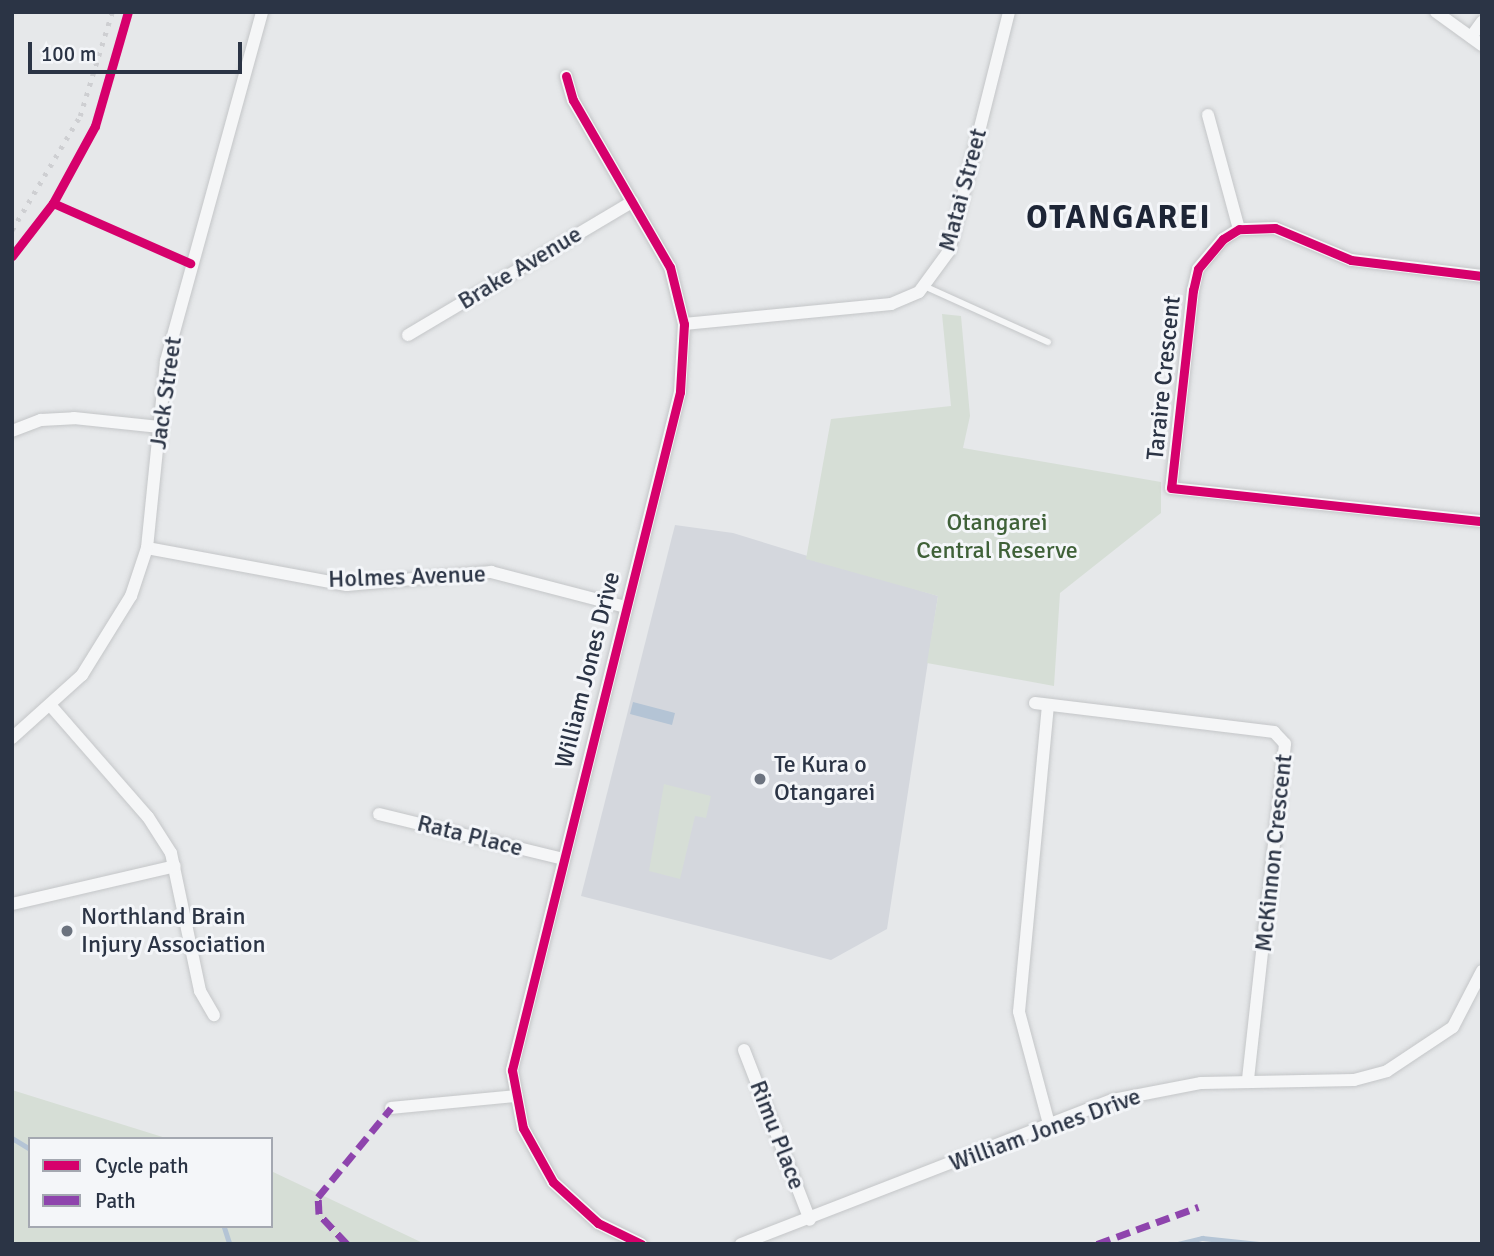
<!DOCTYPE html>
<style>
body{margin:0}
#map{position:relative;width:1494px;height:1256px;overflow:hidden;background:#e6e8ea;font-family:Signika,sans-serif}
div>[style]{position:absolute}
.built>*{inset:0;background:#d4d7dd}
.green>*{inset:0;background:#d6ded6}
.water>*{inset:0;background:#b4c4d5}
.stream>*{height:4.5px;margin:-2.25px;padding:0 2.25px;transform-origin:2.25px;border-radius:2.25px;background:#b4c4d5}
.roads{filter:drop-shadow(0 0 2px #c4c6c8) drop-shadow(0 0 2px #c4c6c8)}
.lane>*{height:6px;margin:-3px;padding:0 3px;transform-origin:3px;border-radius:3px;background:#f5f6f7}
.street>*{height:12px;margin:-6px;padding:0 6px;transform-origin:6px;border-radius:6px;background:#f5f6f7}
.rail>*{height:4.5px;margin-top:-2.25px;transform-origin:0;background:repeating-linear-gradient(90deg,#cecfd2 0 3.5px,transparent 0 10.5px)}
.quiet>*{height:7px;margin-top:-3.5px;transform-origin:0;background:repeating-linear-gradient(90deg,#8e44ad 0 14px,transparent 0 21px)}
.cycleway>*{height:9px;margin:-4.5px;padding:0 4.5px;transform-origin:4.5px;border-radius:4.5px;background:#d6006c}
.dots>*{width:19px;height:19px;translate:-50% -50%;box-sizing:border-box;border:4px solid #f4f6f9;border-radius:50%}
span{translate:-50% -50%;white-space:nowrap;text-align:center;line-height:1.15;-webkit-text-stroke:6px #f4f6f9;paint-order:stroke}
.street-label{font-size:24px;color:#2b3445}
.park-label{font-size:24px;color:#3f6138}
.poi-label{font-size:24px;color:#2b3445}
.left{translate:0 -50%;text-align:left}
.district-label{font-size:32px;color:#1d2536;font-weight:700;letter-spacing:2px}
.frame{position:absolute;inset:0;border:14px solid #2b3445;pointer-events:none}
.legend{position:absolute;left:28px;top:1137px;width:245px;height:91px;box-sizing:border-box;background:#f4f6f9;border:2px solid #a4a8b1;margin:0;padding:9px 12px;list-style:none;font-size:21px;color:#2b3445}
.legend li{display:flex;align-items:center;gap:14px;height:35px}
.legend b{width:35px;border:2px solid #a4a8b1}
.scale{position:absolute;left:28px;top:42px;width:214px;height:32px;box-sizing:border-box;border:4px solid #2b3445;border-top:0;padding-left:9px;font-size:21px;line-height:24px;white-space:nowrap;color:#2b3445;-webkit-text-stroke:5px #f4f6f9;paint-order:stroke}
</style>
<div id="map">
<div class="built">
<i style="clip-path:polygon(675px 525px,733px 533px,938px 596px,887px 929px,831px 960px,581px 896px)"></i>
</div>
<div class="green">
<i style="clip-path:polygon(942px 314px,961px 316px,970px 416px,963px 448px,1161px 482px,1161px 513px,1060px 593px,1054px 686px,927px 663px,938px 596px,806px 559px,831px 419px,951px 406px)"></i>
<i style="clip-path:polygon(664px 784px,711px 796px,706px 818px,695px 816px,680px 879px,649px 871px)"></i>
<i style="clip-path:polygon(12px 1090px,169px 1139px,30px 1139px,30px 1226px,271px 1226px,271px 1171px,425px 1244px,12px 1244px)"></i>
</div>
<div class="water">
<i style="clip-path:polygon(633px 702px,675px 713px,672px 725px,630px 714px)"></i>
</div>
<div class="stream">
<i style="left:12px;top:1138px;width:21px;rotate:31deg"></i>
<i style="left:224px;top:1226px;width:19px;rotate:72deg"></i>
<i style="left:1178px;top:1244px;width:25px;rotate:-14deg"></i>
<i style="left:1202px;top:1238px;width:57px;rotate:6deg"></i>
</div>
<div class="roads">
<div class="lane">
<i style="left:924px;top:286px;width:136px;rotate:24.3deg"></i>
</div>
<div class="street">
<i style="left:1436px;top:12px;width:57px;rotate:35.7deg"></i>
<i style="left:1471px;top:37px;width:19px;rotate:-54deg"></i>
<i style="left:566px;top:76px;width:25px;rotate:74deg"></i>
<i style="left:573px;top:100px;width:193px;rotate:59.9deg"></i>
<i style="left:670px;top:267px;width:59px;rotate:76.2deg"></i>
<i style="left:684px;top:324px;width:68px;rotate:93.4deg"></i>
<i style="left:680px;top:392px;width:699px;rotate:103.92deg"></i>
<i style="left:512px;top:1070px;width:59px;rotate:79.3deg"></i>
<i style="left:523px;top:1128px;width:62px;rotate:60.9deg"></i>
<i style="left:553px;top:1182px;width:61px;rotate:42.3deg"></i>
<i style="left:598px;top:1223px;width:48px;rotate:26deg"></i>
<i style="left:1208px;top:115px;width:118px;rotate:74.8deg"></i>
<i style="left:1482px;top:276px;width:132px;rotate:-173deg"></i>
<i style="left:1351px;top:260px;width:82px;rotate:-157.2deg"></i>
<i style="left:1275px;top:228px;width:36px;rotate:178deg"></i>
<i style="left:1239px;top:229px;width:19px;rotate:148deg"></i>
<i style="left:1223px;top:239px;width:39px;rotate:130deg"></i>
<i style="left:1198px;top:269px;width:22px;rotate:103deg"></i>
<i style="left:1193px;top:290px;width:199px;rotate:96.3deg"></i>
<i style="left:1171px;top:488px;width:313px;rotate:6.1deg"></i>
<i style="left:684px;top:324px;width:208px;rotate:-5.5deg"></i>
<i style="left:891px;top:304px;width:30px;rotate:-23deg"></i>
<i style="left:919px;top:292px;width:51px;rotate:-53.8deg"></i>
<i style="left:949px;top:251px;width:246px;rotate:-75.9deg"></i>
<i style="left:408px;top:335px;width:261px;rotate:-30.7deg"></i>
<i style="left:12px;top:431px;width:31px;rotate:-21deg"></i>
<i style="left:41px;top:420px;width:33px;rotate:-3deg"></i>
<i style="left:74px;top:418px;width:86px;rotate:6deg"></i>
<i style="left:147px;top:548px;width:203px;rotate:10.5deg"></i>
<i style="left:347px;top:585px;width:145px;rotate:-5.2deg"></i>
<i style="left:491px;top:572px;width:138px;rotate:14.6deg"></i>
<i style="left:1035px;top:703px;width:241px;rotate:6.9deg"></i>
<i style="left:1274px;top:732px;width:16px;rotate:47deg"></i>
<i style="left:1285px;top:744px;width:338px;rotate:96.3deg"></i>
<i style="left:1048px;top:705px;width:308px;rotate:95.4deg"></i>
<i style="left:1019px;top:1012px;width:116px;rotate:75deg"></i>
<i style="left:51px;top:706px;width:147px;rotate:48.9deg"></i>
<i style="left:148px;top:817px;width:43px;rotate:57.4deg"></i>
<i style="left:171px;top:853px;width:141px;rotate:78.1deg"></i>
<i style="left:200px;top:991px;width:28px;rotate:60deg"></i>
<i style="left:12px;top:738px;width:94px;rotate:-42deg"></i>
<i style="left:82px;top:675px;width:93px;rotate:-58.2deg"></i>
<i style="left:131px;top:596px;width:51px;rotate:-71.6deg"></i>
<i style="left:147px;top:548px;width:188px;rotate:-84.2deg"></i>
<i style="left:166px;top:361px;width:362px;rotate:-74.6deg"></i>
<i style="left:379px;top:814px;width:186px;rotate:13.7deg"></i>
<i style="left:12px;top:904px;width:167px;rotate:-13.1deg"></i>
<i style="left:744px;top:1050px;width:182px;rotate:68.8deg"></i>
<i style="left:391px;top:1108px;width:126px;rotate:-5.5deg"></i>
<i style="left:741px;top:1244px;width:399px;rotate:-21.2deg"></i>
<i style="left:1113px;top:1100px;width:90px;rotate:-10.9deg"></i>
<i style="left:1201px;top:1083px;width:153px;rotate:-1.1deg"></i>
<i style="left:1354px;top:1080px;width:34px;rotate:-15deg"></i>
<i style="left:1387px;top:1071px;width:79px;rotate:-33.7deg"></i>
<i style="left:1453px;top:1027px;width:63px;rotate:-62.6deg"></i>
</div>
</div>
<div class="rail">
<i style="left:12px;top:230px;width:133px;rotate:-59.2deg"></i>
<i style="left:80px;top:116px;width:109px;rotate:-72.9deg"></i>
</div>
<div class="quiet">
<i style="left:347px;top:1244px;width:41px;rotate:-133deg"></i>
<i style="left:319px;top:1214px;width:17px;rotate:-93deg"></i>
<i style="left:318px;top:1197px;width:115px;rotate:-50.6deg"></i>
<i style="left:1097px;top:1244px;width:108px;rotate:-20.1deg"></i>
</div>
<div class="cycleway">
<i style="left:566px;top:76px;width:25px;rotate:74deg"></i>
<i style="left:573px;top:100px;width:193px;rotate:59.9deg"></i>
<i style="left:670px;top:267px;width:59px;rotate:76.2deg"></i>
<i style="left:684px;top:324px;width:68px;rotate:93.4deg"></i>
<i style="left:680px;top:392px;width:699px;rotate:103.92deg"></i>
<i style="left:512px;top:1070px;width:59px;rotate:79.3deg"></i>
<i style="left:523px;top:1128px;width:62px;rotate:60.9deg"></i>
<i style="left:553px;top:1182px;width:61px;rotate:42.3deg"></i>
<i style="left:598px;top:1223px;width:48px;rotate:26deg"></i>
<i style="left:53px;top:203px;width:150px;rotate:23.7deg"></i>
<i style="left:12px;top:256px;width:67px;rotate:-52.3deg"></i>
<i style="left:53px;top:203px;width:88px;rotate:-61.4deg"></i>
<i style="left:95px;top:126px;width:119px;rotate:-73.9deg"></i>
<i style="left:1482px;top:276px;width:132px;rotate:-173deg"></i>
<i style="left:1351px;top:260px;width:82px;rotate:-157.2deg"></i>
<i style="left:1275px;top:228px;width:36px;rotate:178deg"></i>
<i style="left:1239px;top:229px;width:19px;rotate:148deg"></i>
<i style="left:1223px;top:239px;width:39px;rotate:130deg"></i>
<i style="left:1198px;top:269px;width:22px;rotate:103deg"></i>
<i style="left:1193px;top:290px;width:199px;rotate:96.3deg"></i>
<i style="left:1171px;top:488px;width:313px;rotate:6.1deg"></i>
</div>
<div class="dots">
<i style="left:760px;top:779px;background:#6c737f"></i>
<i style="left:67px;top:931px;background:#6c737f"></i>
</div>
<div class="street-label">
<span style="left:963px;top:190px;rotate:-75deg">Matai Street</span>
<span style="left:520px;top:268px;rotate:-31deg">Brake Avenue</span>
<span style="left:1164px;top:378px;rotate:-84deg">Taraire Crescent</span>
<span style="left:166px;top:393px;rotate:-82deg">Jack Street</span>
<span style="left:407px;top:577px;rotate:-2deg">Holmes Avenue</span>
<span style="left:588px;top:670px;rotate:-76deg">William Jones Drive</span>
<span style="left:470px;top:836px;rotate:14deg">Rata Place</span>
<span style="left:1274px;top:853px;rotate:-84deg">McKinnon Crescent</span>
<span style="left:1045px;top:1130px;rotate:-20deg">William Jones Drive</span>
<span style="left:777px;top:1135px;rotate:69deg">Rimu Place</span>
</div>
<div class="park-label">
<span style="left:997px;top:537px">Otangarei<br>Central Reserve</span>
</div>
<div class="poi-label">
<span class="left" style="left:774px;top:779px">Te Kura o<br>Otangarei</span>
<span class="left" style="left:81px;top:931px">Northland Brain<br>Injury Association</span>
</div>
<div class="district-label">
<span style="left:1119px;top:218px">OTANGAREI</span>
</div>
<div class="frame"></div>
<ul class="legend">
<li><b style="height:9px;background:#d6006c"></b>Cycle path</li>
<li><b style="height:9px;background:#8e44ad"></b>Path</li>
</ul>
<div class="scale">100 m</div>
</div>
